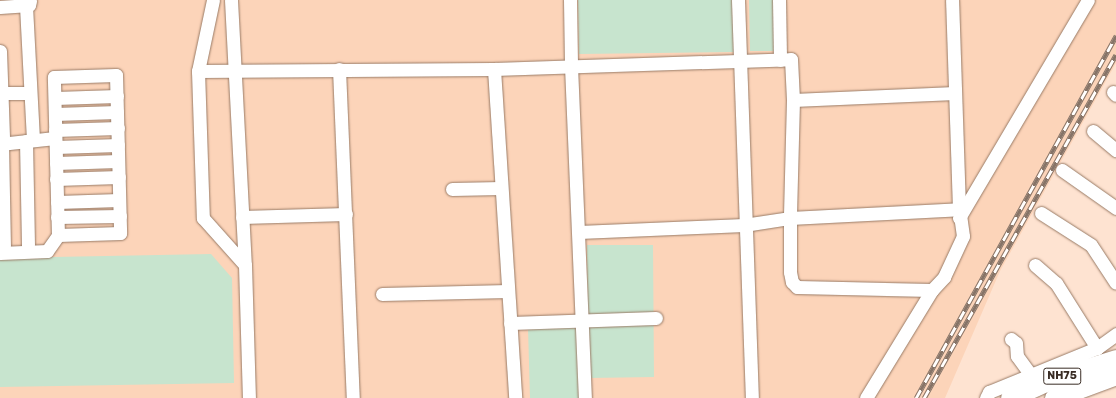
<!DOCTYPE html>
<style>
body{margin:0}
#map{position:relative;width:1116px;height:398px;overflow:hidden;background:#fee3d1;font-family:Rubik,sans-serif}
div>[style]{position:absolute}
.built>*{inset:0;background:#fcd4b9}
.green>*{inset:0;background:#c7e4ce}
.roads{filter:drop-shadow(0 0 1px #997b66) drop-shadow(0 0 1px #997b66)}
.minor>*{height:13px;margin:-6.5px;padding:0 6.5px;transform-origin:6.5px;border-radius:6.5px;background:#fff}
.highway>*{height:19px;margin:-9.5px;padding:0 9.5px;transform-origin:9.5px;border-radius:9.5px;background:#fff}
.rail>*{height:4.5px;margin-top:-2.25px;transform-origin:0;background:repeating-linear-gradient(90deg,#fff 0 9px,#867468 0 18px);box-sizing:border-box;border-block:1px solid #867468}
span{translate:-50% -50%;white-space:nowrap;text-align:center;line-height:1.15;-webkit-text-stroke:3.5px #fff;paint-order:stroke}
.shield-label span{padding:1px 3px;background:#fff;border:1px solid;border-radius:3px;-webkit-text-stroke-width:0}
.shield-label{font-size:11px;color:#392c24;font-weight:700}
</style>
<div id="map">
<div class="built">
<i style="clip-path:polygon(0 0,1116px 0,1116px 63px,1000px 271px,945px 398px,0 398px)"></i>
</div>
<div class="green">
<i style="clip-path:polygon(578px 0,733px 0,734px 52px,579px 54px)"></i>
<i style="clip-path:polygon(749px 0,777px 0,778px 51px,750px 51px)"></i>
<i style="clip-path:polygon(587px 245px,653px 245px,654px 377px,588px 378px)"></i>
<i style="clip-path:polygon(211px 254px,232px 278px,234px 383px,0 387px,0 258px)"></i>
<i style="clip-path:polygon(578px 327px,579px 398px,530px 398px,528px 328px)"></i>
</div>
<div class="roads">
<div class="minor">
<i style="left:213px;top:0;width:73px;rotate:101.9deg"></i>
<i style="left:198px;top:71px;width:147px;rotate:88.1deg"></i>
<i style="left:203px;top:218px;width:63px;rotate:48.2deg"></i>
<i style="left:245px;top:265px;width:133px;rotate:88.3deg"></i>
<i style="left:231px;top:0;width:265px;rotate:87deg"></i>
<i style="left:570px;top:0;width:66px;rotate:89.1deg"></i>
<i style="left:571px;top:66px;width:332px;rotate:87.6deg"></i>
<i style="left:738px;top:0;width:398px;rotate:88deg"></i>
<i style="left:779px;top:0;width:60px;rotate:89deg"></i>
<i style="left:26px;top:6px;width:134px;rotate:87deg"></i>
<i style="left:0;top:7px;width:29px;rotate:-4deg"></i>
<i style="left:29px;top:5px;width:4px;rotate:-76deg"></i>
<i style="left:0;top:51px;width:87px;rotate:88deg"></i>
<i style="left:339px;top:69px;width:329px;rotate:87.6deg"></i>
<i style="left:494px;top:69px;width:330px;rotate:86.3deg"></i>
<i style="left:198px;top:71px;width:296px;rotate:-0.4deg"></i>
<i style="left:494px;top:69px;width:297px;rotate:-1.9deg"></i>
<i style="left:791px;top:59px;width:41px;rotate:87.2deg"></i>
<i style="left:793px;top:100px;width:162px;rotate:-2.5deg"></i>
<i style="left:1113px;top:92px;width:4px;rotate:45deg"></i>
<i style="left:2px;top:93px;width:28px"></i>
<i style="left:55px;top:98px;width:62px;rotate:-1.8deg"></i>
<i style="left:793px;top:100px;width:118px;rotate:91.5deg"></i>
<i style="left:790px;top:218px;width:54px;rotate:90deg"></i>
<i style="left:790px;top:272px;width:10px;rotate:79deg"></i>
<i style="left:792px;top:282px;width:7px;rotate:45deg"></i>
<i style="left:797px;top:287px;width:135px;rotate:1.3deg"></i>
<i style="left:55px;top:114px;width:62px;rotate:-1.8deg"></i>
<i style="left:55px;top:130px;width:63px;rotate:-1.8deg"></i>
<i style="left:1093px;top:131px;width:30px;rotate:40deg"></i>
<i style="left:26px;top:141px;width:104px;rotate:88.9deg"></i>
<i style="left:0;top:144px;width:55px;rotate:-6.2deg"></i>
<i style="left:2px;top:144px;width:102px;rotate:88.9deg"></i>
<i style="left:56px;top:147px;width:62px;rotate:-1.8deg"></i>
<i style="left:56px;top:163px;width:62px;rotate:-1.8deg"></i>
<i style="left:1062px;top:170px;width:66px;rotate:35.1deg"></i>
<i style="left:56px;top:179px;width:63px;rotate:-1.8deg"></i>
<i style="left:452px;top:189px;width:49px;rotate:-1.2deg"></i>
<i style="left:57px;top:202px;width:62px;rotate:-1.8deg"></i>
<i style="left:1041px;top:213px;width:59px;rotate:32.6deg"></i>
<i style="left:1091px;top:245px;width:45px;rotate:56.7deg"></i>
<i style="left:57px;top:217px;width:63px;rotate:-0.9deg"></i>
<i style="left:242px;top:217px;width:104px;rotate:-1.7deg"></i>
<i style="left:959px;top:218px;width:253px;rotate:-59.4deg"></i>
<i style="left:579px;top:232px;width:165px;rotate:-2.4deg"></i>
<i style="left:744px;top:225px;width:47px;rotate:-8.7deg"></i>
<i style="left:790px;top:218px;width:169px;rotate:-3deg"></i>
<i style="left:0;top:253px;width:47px;rotate:-2.4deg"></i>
<i style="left:47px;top:251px;width:19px;rotate:-55deg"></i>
<i style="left:58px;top:235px;width:158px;rotate:-91.5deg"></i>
<i style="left:54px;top:77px;width:62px;rotate:-1.8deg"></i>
<i style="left:116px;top:75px;width:158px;rotate:88.5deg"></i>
<i style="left:120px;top:233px;width:62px;rotate:178.2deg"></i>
<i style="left:1035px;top:265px;width:28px;rotate:41deg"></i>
<i style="left:1056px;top:283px;width:77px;rotate:57.8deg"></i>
<i style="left:382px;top:294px;width:126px;rotate:-1.4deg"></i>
<i style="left:510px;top:323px;width:146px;rotate:-2deg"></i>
<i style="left:1011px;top:339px;width:6px;rotate:39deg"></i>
<i style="left:1016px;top:343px;width:13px;rotate:86deg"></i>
<i style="left:1017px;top:356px;width:24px;rotate:54deg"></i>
<i style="left:866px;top:398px;width:127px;rotate:-58.6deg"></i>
<i style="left:932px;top:290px;width:18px;rotate:-47deg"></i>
<i style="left:944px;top:277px;width:45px;rotate:-65.1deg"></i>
<i style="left:963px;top:236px;width:27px;rotate:-98deg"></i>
<i style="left:959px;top:209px;width:209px;rotate:-91.9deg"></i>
<i style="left:986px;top:398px;width:7px;rotate:-63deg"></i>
<i style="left:989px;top:392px;width:117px;rotate:-22.2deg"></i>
<i style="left:1097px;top:348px;width:24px;rotate:-36deg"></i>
</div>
<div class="highway">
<i style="left:1010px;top:398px;width:46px;rotate:-24.3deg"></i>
<i style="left:1052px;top:379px;width:67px;rotate:-17.4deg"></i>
<i style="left:1054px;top:398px;width:66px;rotate:-20.4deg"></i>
</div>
</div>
<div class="rail">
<i style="left:916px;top:398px;width:414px;rotate:-61.1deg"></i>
<i style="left:924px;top:398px;width:393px;rotate:-60.8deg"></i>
</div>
<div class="shield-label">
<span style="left:1062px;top:376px">NH75</span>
</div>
</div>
